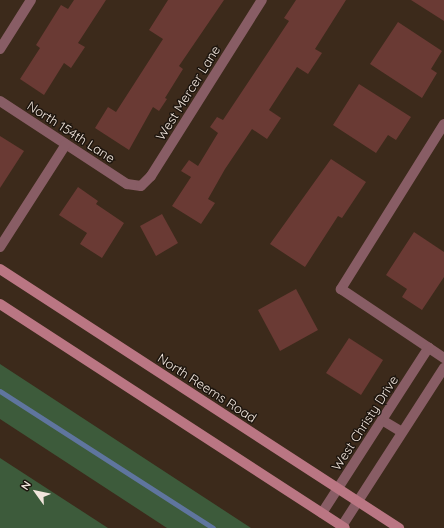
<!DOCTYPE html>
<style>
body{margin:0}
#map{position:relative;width:444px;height:528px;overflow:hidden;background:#3c2a1b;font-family:Quicksand,sans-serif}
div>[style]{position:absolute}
.green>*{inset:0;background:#3d5b3b}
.stream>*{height:4.5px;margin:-2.25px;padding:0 2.25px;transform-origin:2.25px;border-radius:2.25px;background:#5f759e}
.building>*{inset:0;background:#6a3a34}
.minor>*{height:10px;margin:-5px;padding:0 5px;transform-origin:5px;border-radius:5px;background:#885d65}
.secondary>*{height:10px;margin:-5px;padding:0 5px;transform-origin:5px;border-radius:5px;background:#ba7683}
span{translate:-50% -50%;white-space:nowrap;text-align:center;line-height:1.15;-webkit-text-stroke:3px #1d150e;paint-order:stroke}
.street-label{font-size:13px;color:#f1e5dc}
.north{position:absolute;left:16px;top:472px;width:40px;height:40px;-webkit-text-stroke:3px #1d150e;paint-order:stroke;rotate:303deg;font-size:11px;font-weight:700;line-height:16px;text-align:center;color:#f1e5dc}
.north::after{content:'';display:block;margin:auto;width:14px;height:18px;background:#f1e5dc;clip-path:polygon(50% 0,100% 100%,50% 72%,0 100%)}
</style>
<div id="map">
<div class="green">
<i style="clip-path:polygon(0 364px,251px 528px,167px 528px,0 419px)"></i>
<i style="clip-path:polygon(0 458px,108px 528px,0 528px)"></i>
</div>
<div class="stream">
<i style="left:0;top:391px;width:253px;rotate:32.7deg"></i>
</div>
<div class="building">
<i style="clip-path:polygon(74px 0,106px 0,78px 43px,85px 47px,71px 68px,64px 63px,44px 95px,20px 79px,40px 48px,36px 45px,61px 5px,68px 9px)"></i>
<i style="clip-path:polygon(168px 0,224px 0,179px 66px,183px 69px,165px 98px,167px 99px,159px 111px,153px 107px,129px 150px,95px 128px,108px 107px,116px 112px,163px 39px,149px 30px)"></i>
<i style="clip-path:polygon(296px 0,346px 0,315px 49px,322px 53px,308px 74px,297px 67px,269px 110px,281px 118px,267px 139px,252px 129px,225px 169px,208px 199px,215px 203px,201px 224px,172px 206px,191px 177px,181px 171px,189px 160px,198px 166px,218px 133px,210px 127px,217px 117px,223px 120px,289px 21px,284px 18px)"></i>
<i style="clip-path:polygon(411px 0,444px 0,444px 21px)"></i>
<i style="clip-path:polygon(398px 22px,442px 51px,431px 69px,437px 73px,422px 98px,370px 64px)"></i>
<i style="clip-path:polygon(359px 84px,411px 117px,396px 140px,388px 135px,376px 153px,333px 125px)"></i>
<i style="clip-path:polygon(0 136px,24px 151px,0 188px)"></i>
<i style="clip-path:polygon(331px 159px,366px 182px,342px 218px,338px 216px,305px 267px,270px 244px)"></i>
<i style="clip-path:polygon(78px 187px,98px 201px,96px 204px,124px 223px,102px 258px,80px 244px,87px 233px,59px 215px)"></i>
<i style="clip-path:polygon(162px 214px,178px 243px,156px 256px,140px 226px)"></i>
<i style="clip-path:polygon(414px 232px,444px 252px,444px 277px,422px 310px,402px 297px,407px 289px,386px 275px)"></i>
<i style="clip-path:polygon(296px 289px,318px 330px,280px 351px,258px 310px)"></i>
<i style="clip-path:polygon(349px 338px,383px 360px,361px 395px,326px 373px)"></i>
</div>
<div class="minor">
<i style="left:0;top:49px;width:58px;rotate:-57.7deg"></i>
<i style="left:0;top:101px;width:152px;rotate:33.2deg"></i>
<i style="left:127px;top:184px;width:14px;rotate:8deg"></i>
<i style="left:141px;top:186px;width:14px;rotate:-45deg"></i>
<i style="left:151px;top:176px;width:208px;rotate:-57.8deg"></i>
<i style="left:444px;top:124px;width:195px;rotate:122deg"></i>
<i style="left:341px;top:289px;width:124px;rotate:33.8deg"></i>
<i style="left:0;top:247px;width:122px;rotate:-57.3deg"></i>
<i style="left:382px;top:420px;width:23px;rotate:31deg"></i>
<i style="left:322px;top:513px;width:197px;rotate:-57.2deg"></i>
<i style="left:342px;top:526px;width:188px;rotate:-57.2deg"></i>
</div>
<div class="secondary">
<i style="left:0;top:269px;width:476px;rotate:33deg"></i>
<i style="left:0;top:304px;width:411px;rotate:33deg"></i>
</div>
<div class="street-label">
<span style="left:188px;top:93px;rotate:-58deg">West Mercer Lane</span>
<span style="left:71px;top:132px;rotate:33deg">North 154th Lane</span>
<span style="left:207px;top:388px;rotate:33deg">North Reems Road</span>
<span style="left:365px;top:423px;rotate:-57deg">West Christy Drive</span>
</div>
<div class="north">N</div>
</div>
